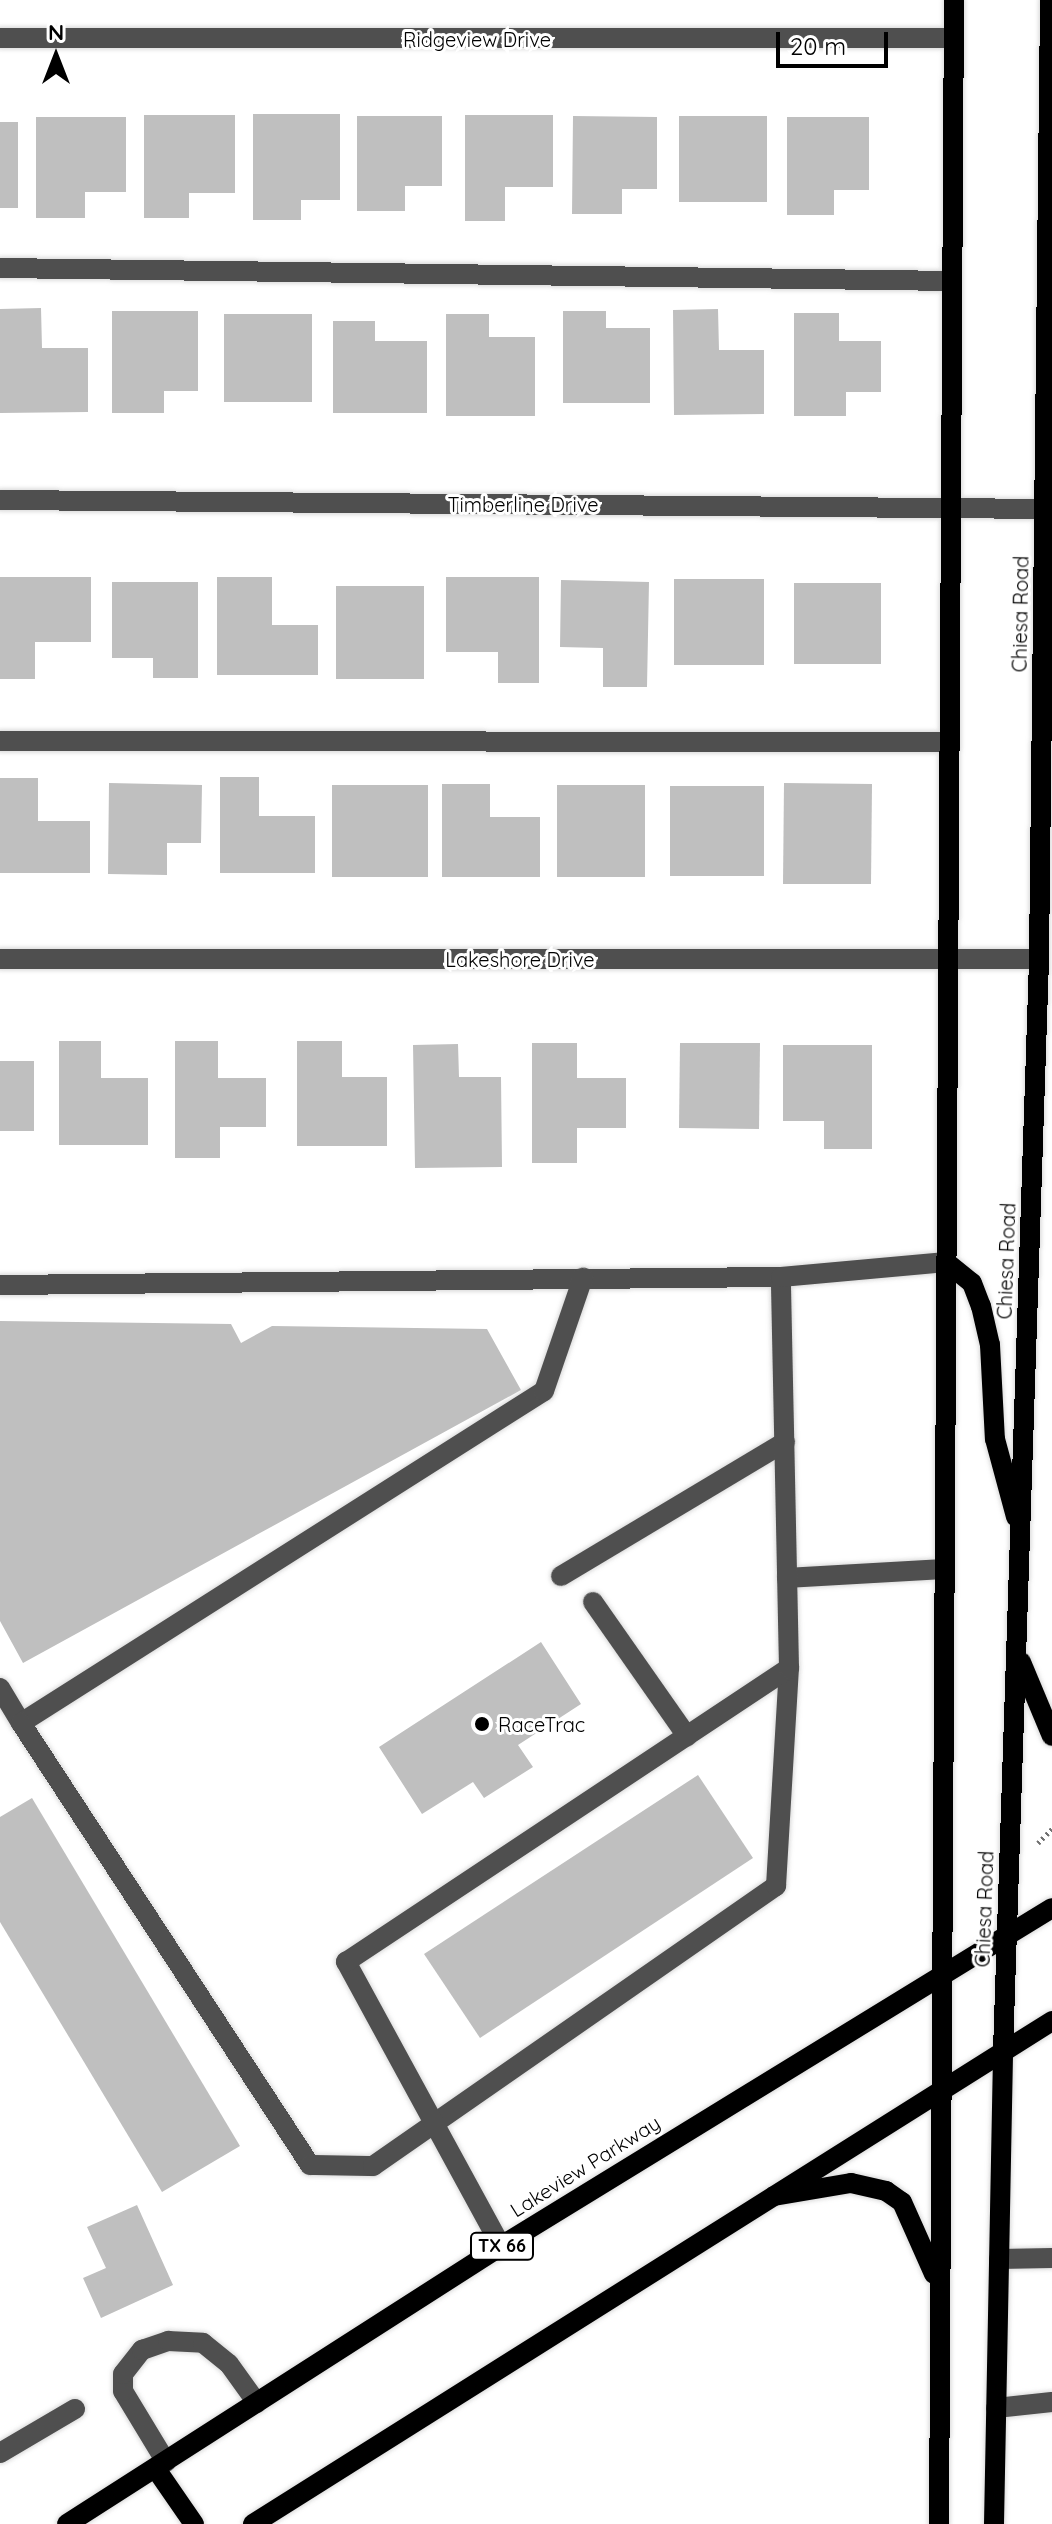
<!DOCTYPE html>
<style>
body{margin:0}
#map{position:relative;width:1052px;height:2524px;overflow:hidden;background:#fff;font-family:Quicksand,sans-serif}
div>[style]{position:absolute}
.building>*{inset:0;background:#bfbfbf}
.path>*{height:5px;margin-top:-2.5px;transform-origin:0;background:repeating-linear-gradient(90deg,#717171 0 2px,transparent 0 6px)}
.roads{filter:drop-shadow(0 0 2px #dbdbdb) drop-shadow(0 0 2px #dbdbdb)}
.minor>*{height:20px;margin:-10px;padding:0 10px;transform-origin:10px;border-radius:10px;background:#4f4f4f}
.major>*{height:20px;margin:-10px;padding:0 10px;transform-origin:10px;border-radius:10px;background:#000}
.dots>*{width:22px;height:22px;translate:-50% -50%;box-sizing:border-box;border:4px solid #fff;border-radius:50%}
span{translate:-50% -50%;white-space:nowrap;text-align:center;line-height:1.15;-webkit-text-stroke:6px #fff;paint-order:stroke}
.shield-label span{padding:2px 6px;background:#fff;border:2px solid;border-radius:6px;-webkit-text-stroke-width:0}
.shield-label{font-size:18px;color:#000;font-weight:700}
.street-label{font-size:20px;color:#000}
.poi-label{font-size:20px;color:#000}
.left{translate:0 -50%;text-align:left}
.north{position:absolute;left:16px;top:16px;width:80px;height:80px;-webkit-text-stroke:6px #fff;paint-order:stroke;rotate:0deg;font-size:22px;font-weight:700;line-height:32px;text-align:center;color:#000}
.north::after{content:'';display:block;margin:auto;width:28px;height:36px;background:#000;clip-path:polygon(50% 0,100% 100%,50% 72%,0 100%)}
.scale{position:absolute;left:776px;top:32px;width:112px;height:36px;box-sizing:border-box;border:4px solid #000;border-top:0;padding-left:10px;font-size:24px;line-height:28px;white-space:nowrap;color:#000;-webkit-text-stroke:6px #fff;paint-order:stroke}
</style>
<div id="map">
<div class="building">
<i style="clip-path:polygon(253px 114px,340px 114px,340px 200px,301px 200px,301px 220px,253px 220px)"></i>
<i style="clip-path:polygon(144px 115px,235px 115px,235px 193px,189px 193px,189px 218px,144px 218px)"></i>
<i style="clip-path:polygon(465px 115px,553px 115px,553px 187px,505px 187px,505px 221px,465px 221px)"></i>
<i style="clip-path:polygon(357px 116px,442px 116px,442px 186px,405px 186px,405px 211px,357px 211px)"></i>
<i style="clip-path:polygon(573px 116px,657px 117px,657px 189px,622px 189px,622px 214px,572px 214px)"></i>
<i style="clip-path:polygon(679px 116px,767px 116px,767px 202px,679px 202px)"></i>
<i style="clip-path:polygon(36px 117px,126px 117px,126px 192px,85px 192px,85px 218px,36px 218px)"></i>
<i style="clip-path:polygon(787px 117px,869px 117px,869px 190px,834px 190px,834px 215px,787px 215px)"></i>
<i style="clip-path:polygon(0 122px,18px 122px,18px 208px,0 208px)"></i>
<i style="clip-path:polygon(41px 308px,42px 348px,88px 348px,88px 412px,0 413px,0 309px)"></i>
<i style="clip-path:polygon(718px 309px,719px 350px,764px 350px,764px 414px,674px 415px,673px 310px)"></i>
<i style="clip-path:polygon(112px 311px,198px 311px,198px 391px,164px 391px,164px 413px,112px 413px)"></i>
<i style="clip-path:polygon(563px 311px,606px 311px,606px 328px,650px 328px,650px 403px,563px 403px)"></i>
<i style="clip-path:polygon(794px 313px,839px 313px,839px 341px,881px 341px,881px 392px,846px 392px,846px 416px,794px 416px)"></i>
<i style="clip-path:polygon(224px 314px,312px 314px,312px 402px,224px 402px)"></i>
<i style="clip-path:polygon(446px 314px,489px 314px,489px 337px,535px 337px,535px 416px,446px 416px)"></i>
<i style="clip-path:polygon(333px 321px,375px 321px,375px 341px,427px 341px,427px 413px,333px 413px)"></i>
<i style="clip-path:polygon(0 577px,91px 577px,91px 642px,35px 642px,35px 679px,0 679px)"></i>
<i style="clip-path:polygon(217px 577px,272px 577px,272px 625px,318px 625px,318px 675px,217px 675px)"></i>
<i style="clip-path:polygon(446px 577px,539px 577px,539px 683px,498px 683px,498px 652px,446px 652px)"></i>
<i style="clip-path:polygon(674px 579px,764px 579px,764px 665px,674px 665px)"></i>
<i style="clip-path:polygon(561px 580px,649px 582px,647px 687px,603px 687px,603px 648px,560px 647px)"></i>
<i style="clip-path:polygon(112px 582px,198px 582px,198px 678px,153px 678px,153px 658px,112px 658px)"></i>
<i style="clip-path:polygon(794px 583px,881px 583px,881px 664px,794px 664px)"></i>
<i style="clip-path:polygon(336px 586px,424px 586px,424px 679px,336px 679px)"></i>
<i style="clip-path:polygon(220px 777px,259px 777px,259px 816px,315px 816px,315px 873px,220px 873px)"></i>
<i style="clip-path:polygon(0 778px,38px 778px,38px 821px,90px 821px,90px 873px,0 873px)"></i>
<i style="clip-path:polygon(109px 783px,202px 785px,201px 843px,167px 843px,167px 875px,108px 874px)"></i>
<i style="clip-path:polygon(784px 783px,872px 784px,871px 884px,783px 884px)"></i>
<i style="clip-path:polygon(442px 784px,490px 784px,490px 817px,540px 817px,540px 877px,442px 877px)"></i>
<i style="clip-path:polygon(332px 785px,428px 785px,428px 877px,332px 877px)"></i>
<i style="clip-path:polygon(557px 785px,645px 785px,645px 877px,557px 877px)"></i>
<i style="clip-path:polygon(670px 786px,764px 786px,764px 876px,670px 876px)"></i>
<i style="clip-path:polygon(59px 1041px,101px 1041px,101px 1078px,148px 1078px,148px 1145px,59px 1145px)"></i>
<i style="clip-path:polygon(175px 1041px,218px 1041px,218px 1078px,266px 1078px,266px 1127px,220px 1127px,220px 1158px,175px 1158px)"></i>
<i style="clip-path:polygon(297px 1041px,342px 1041px,342px 1077px,387px 1077px,387px 1146px,297px 1146px)"></i>
<i style="clip-path:polygon(532px 1043px,577px 1043px,577px 1078px,626px 1078px,626px 1128px,577px 1128px,577px 1163px,532px 1163px)"></i>
<i style="clip-path:polygon(680px 1043px,760px 1043px,759px 1129px,679px 1128px)"></i>
<i style="clip-path:polygon(458px 1044px,459px 1077px,501px 1077px,502px 1167px,415px 1168px,413px 1045px)"></i>
<i style="clip-path:polygon(783px 1045px,872px 1045px,872px 1149px,824px 1149px,824px 1121px,783px 1121px)"></i>
<i style="clip-path:polygon(0 1061px,34px 1061px,34px 1131px,0 1131px)"></i>
<i style="clip-path:polygon(0 1321px,231px 1324px,241px 1343px,272px 1326px,487px 1329px,521px 1390px,23px 1663px,0 1621px)"></i>
<i style="clip-path:polygon(541px 1642px,581px 1704px,518px 1745px,533px 1767px,484px 1798px,473px 1782px,422px 1814px,379px 1747px)"></i>
<i style="clip-path:polygon(698px 1775px,753px 1858px,480px 2038px,424px 1954px)"></i>
<i style="clip-path:polygon(32px 1798px,240px 2146px,162px 2192px,0 1922px,0 1817px)"></i>
<i style="clip-path:polygon(137px 2205px,173px 2285px,101px 2318px,83px 2278px,106px 2268px,87px 2227px)"></i>
</div>
<div class="path">
<i style="left:1038px;top:1843px;width:20px;rotate:-45deg"></i>
</div>
<div class="roads">
<div class="minor">
<i style="left:0;top:38px;width:953px"></i>
<i style="left:0;top:268px;width:952px;rotate:0.78deg"></i>
<i style="left:0;top:500px;width:1052px;rotate:0.49deg"></i>
<i style="left:0;top:741px;width:949px;rotate:0.06deg"></i>
<i style="left:0;top:959px;width:1039px"></i>
<i style="left:0;top:1285px;width:781px;rotate:-0.59deg"></i>
<i style="left:561px;top:1576px;width:261px;rotate:-30.9deg"></i>
<i style="left:787px;top:1578px;width:156px;rotate:-3.3deg"></i>
<i style="left:593px;top:1602px;width:164px;rotate:55deg"></i>
<i style="left:0;top:1688px;width:41px;rotate:59deg"></i>
<i style="left:21px;top:1723px;width:619px;rotate:-32.41deg"></i>
<i style="left:544px;top:1391px;width:120px;rotate:-71deg"></i>
<i style="left:21px;top:1723px;width:528px;rotate:56.82deg"></i>
<i style="left:310px;top:2165px;width:63px;rotate:0.9deg"></i>
<i style="left:373px;top:2166px;width:491px;rotate:-34.8deg"></i>
<i style="left:776px;top:1886px;width:218px;rotate:-86.6deg"></i>
<i style="left:501px;top:2246px;width:324px;rotate:-118.6deg"></i>
<i style="left:346px;top:1962px;width:532px;rotate:-33.57deg"></i>
<i style="left:789px;top:1668px;width:391px;rotate:-91.2deg"></i>
<i style="left:781px;top:1277px;width:166px;rotate:-5.2deg"></i>
<i style="left:999px;top:2259px;width:53px;rotate:-1.1deg"></i>
<i style="left:996px;top:2408px;width:56px;rotate:-6.1deg"></i>
<i style="left:0;top:2453px;width:87px;rotate:-30.4deg"></i>
<i style="left:166px;top:2462px;width:83px;rotate:-121.2deg"></i>
<i style="left:123px;top:2391px;width:17px;rotate:-90deg"></i>
<i style="left:123px;top:2374px;width:31px;rotate:-52deg"></i>
<i style="left:142px;top:2350px;width:28px;rotate:-19deg"></i>
<i style="left:168px;top:2341px;width:35px;rotate:3deg"></i>
<i style="left:203px;top:2343px;width:33px;rotate:39deg"></i>
<i style="left:229px;top:2364px;width:48px;rotate:54.3deg"></i>
</div>
<div class="major">
<i style="left:946px;top:1262px;width:33px;rotate:39deg"></i>
<i style="left:972px;top:1283px;width:25px;rotate:69deg"></i>
<i style="left:981px;top:1306px;width:40px;rotate:77deg"></i>
<i style="left:990px;top:1345px;width:94px;rotate:87deg"></i>
<i style="left:995px;top:1439px;width:81px;rotate:74.9deg"></i>
<i style="left:1021px;top:1662px;width:80px;rotate:67.3deg"></i>
<i style="left:774px;top:2196px;width:78px;rotate:-9.6deg"></i>
<i style="left:851px;top:2183px;width:36px;rotate:13deg"></i>
<i style="left:886px;top:2191px;width:19px;rotate:35deg"></i>
<i style="left:902px;top:2202px;width:79px;rotate:66deg"></i>
<i style="left:156px;top:2469px;width:67px;rotate:55.4deg"></i>
<i style="left:67px;top:2524px;width:515px;rotate:-32.64deg"></i>
<i style="left:501px;top:2246px;width:646px;rotate:-31.53deg"></i>
<i style="left:253px;top:2524px;width:944px;rotate:-32.19deg"></i>
<i style="left:939px;top:2524px;width:2524px;rotate:-89.66deg"></i>
<i style="left:994px;top:2524px;width:473px;rotate:-88.9deg"></i>
<i style="left:1003px;top:2051px;width:1093px;rotate:-88.11deg"></i>
<i style="left:1039px;top:959px;width:959px;rotate:-89.34deg"></i>
</div>
</div>
<div class="dots">
<i style="left:482px;top:1724px;background:#000"></i>
</div>
<div class="shield-label">
<span style="left:502px;top:2246px">TX 66</span>
</div>
<div class="street-label">
<span style="left:477px;top:39px">Ridgeview Drive</span>
<span style="left:523px;top:504px">Timberline Drive</span>
<span style="left:1020px;top:614px;rotate:-89deg">Chiesa Road</span>
<span style="left:520px;top:959px">Lakeshore Drive</span>
<span style="left:1006px;top:1261px;rotate:-88deg">Chiesa Road</span>
<span style="left:984px;top:1909px;rotate:-88deg">Chiesa Road</span>
<span style="left:585px;top:2166px;rotate:-32deg">Lakeview Parkway</span>
</div>
<div class="poi-label">
<span class="left" style="left:498px;top:1724px">RaceTrac</span>
</div>
<div class="north">N</div>
<div class="scale">20 m</div>
</div>
